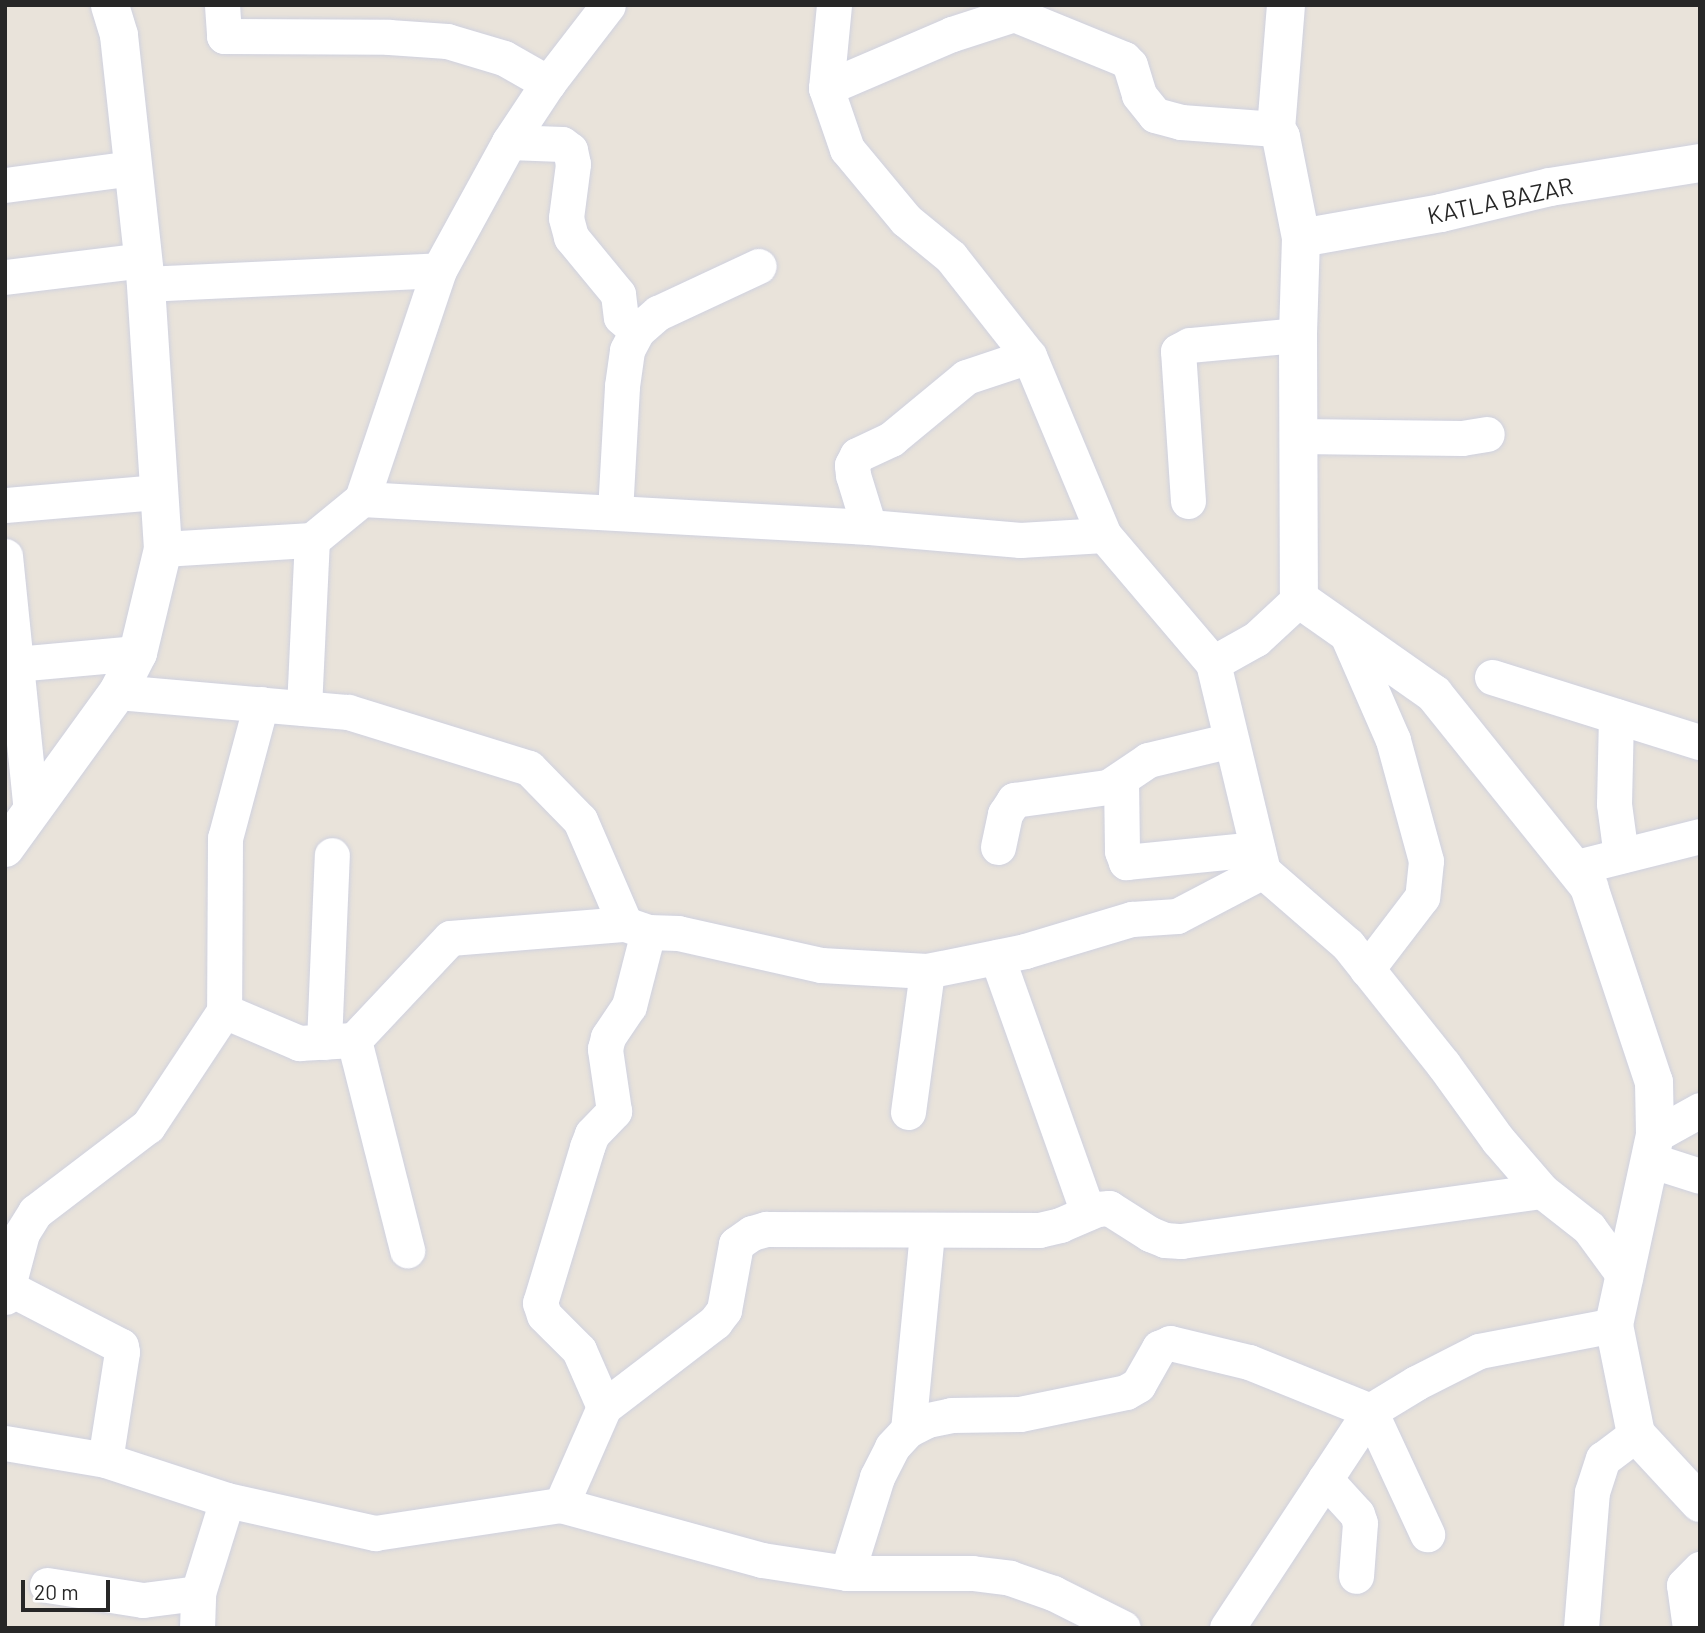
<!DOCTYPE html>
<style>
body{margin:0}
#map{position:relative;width:1705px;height:1633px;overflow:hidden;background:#e9e3da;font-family:Barlow,sans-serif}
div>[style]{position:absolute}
.roads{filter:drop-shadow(0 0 2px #cfd1df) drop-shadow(0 0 2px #cfd1df)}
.minor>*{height:35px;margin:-17.5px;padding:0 17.5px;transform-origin:17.5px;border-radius:17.5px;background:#fff}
.tertiary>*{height:38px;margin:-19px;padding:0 19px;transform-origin:19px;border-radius:19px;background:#fff}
.secondary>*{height:38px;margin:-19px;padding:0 19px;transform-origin:19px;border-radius:19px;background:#fff}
span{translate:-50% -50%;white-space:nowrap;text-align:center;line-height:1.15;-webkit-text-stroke:5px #fff;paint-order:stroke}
.street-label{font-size:24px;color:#272727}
.frame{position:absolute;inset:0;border:7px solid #272727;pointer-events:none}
.scale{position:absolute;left:21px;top:1580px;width:89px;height:32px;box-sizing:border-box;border:4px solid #272727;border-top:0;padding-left:9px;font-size:21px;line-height:24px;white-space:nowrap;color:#272727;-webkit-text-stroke:5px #fff;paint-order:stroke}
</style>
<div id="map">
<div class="roads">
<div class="minor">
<i style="left:222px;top:5px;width:31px;rotate:86deg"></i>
<i style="left:224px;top:36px;width:165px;rotate:0.3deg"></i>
<i style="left:389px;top:37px;width:58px;rotate:3.9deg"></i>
<i style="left:447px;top:41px;width:59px;rotate:16.6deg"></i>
<i style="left:504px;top:58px;width:51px;rotate:29.6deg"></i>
<i style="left:834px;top:5px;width:83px;rotate:95.5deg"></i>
<i style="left:826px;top:88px;width:65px;rotate:71deg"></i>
<i style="left:847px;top:149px;width:92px;rotate:50.3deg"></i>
<i style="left:906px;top:220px;width:58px;rotate:39.4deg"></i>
<i style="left:951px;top:257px;width:126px;rotate:51.8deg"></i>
<i style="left:1029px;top:356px;width:194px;rotate:67.3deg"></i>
<i style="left:1104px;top:535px;width:168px;rotate:49.6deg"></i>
<i style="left:1213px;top:663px;width:49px;rotate:-29.2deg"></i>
<i style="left:1256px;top:639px;width:59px;rotate:-42.9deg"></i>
<i style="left:826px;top:88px;width:137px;rotate:-23.2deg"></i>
<i style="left:952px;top:34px;width:65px;rotate:-17.9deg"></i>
<i style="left:1014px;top:14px;width:119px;rotate:22.2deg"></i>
<i style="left:1124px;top:59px;width:8px;rotate:45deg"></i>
<i style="left:1130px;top:65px;width:31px;rotate:73deg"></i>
<i style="left:1139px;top:95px;width:26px;rotate:51deg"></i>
<i style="left:1155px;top:115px;width:27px;rotate:15deg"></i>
<i style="left:1181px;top:122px;width:95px;rotate:4.2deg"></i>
<i style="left:509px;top:142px;width:53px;rotate:2.2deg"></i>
<i style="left:562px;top:144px;width:10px;rotate:37deg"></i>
<i style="left:570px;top:150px;width:14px;rotate:78deg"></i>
<i style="left:573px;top:164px;width:54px;rotate:97.4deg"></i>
<i style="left:566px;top:218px;width:20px;rotate:75deg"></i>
<i style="left:571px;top:237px;width:74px;rotate:50.5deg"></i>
<i style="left:618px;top:294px;width:23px;rotate:83deg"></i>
<i style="left:621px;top:317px;width:21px;rotate:41deg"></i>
<i style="left:5px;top:185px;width:128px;rotate:-7.6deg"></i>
<i style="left:439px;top:270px;width:146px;rotate:-61.3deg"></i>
<i style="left:509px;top:142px;width:71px;rotate:-56.5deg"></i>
<i style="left:548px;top:83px;width:98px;rotate:-52.4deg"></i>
<i style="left:5px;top:277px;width:139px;rotate:-7deg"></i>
<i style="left:146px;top:284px;width:293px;rotate:-2.7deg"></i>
<i style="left:439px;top:270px;width:242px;rotate:108.6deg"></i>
<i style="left:1297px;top:436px;width:165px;rotate:0.7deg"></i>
<i style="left:1462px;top:438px;width:25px;rotate:-9deg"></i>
<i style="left:1188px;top:501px;width:150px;rotate:-93.8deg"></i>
<i style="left:1178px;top:351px;width:13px;rotate:-27deg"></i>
<i style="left:1190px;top:345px;width:108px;rotate:-5.3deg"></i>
<i style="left:5px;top:505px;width:154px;rotate:-4.9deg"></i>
<i style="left:615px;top:512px;width:126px;rotate:-86.8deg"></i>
<i style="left:622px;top:386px;width:36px;rotate:-82deg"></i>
<i style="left:627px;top:350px;width:21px;rotate:-62deg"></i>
<i style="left:637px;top:331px;width:28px;rotate:-41deg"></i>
<i style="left:658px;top:313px;width:111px;rotate:-25deg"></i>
<i style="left:869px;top:527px;width:54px;rotate:-107.1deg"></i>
<i style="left:853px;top:475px;width:10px;rotate:-96deg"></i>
<i style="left:852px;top:465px;width:11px;rotate:-63deg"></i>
<i style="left:857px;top:455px;width:38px;rotate:-25deg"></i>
<i style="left:891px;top:439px;width:97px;rotate:-39.6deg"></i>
<i style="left:966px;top:377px;width:66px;rotate:-18.4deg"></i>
<i style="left:163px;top:549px;width:149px;rotate:-3.5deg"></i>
<i style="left:312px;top:540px;width:65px;rotate:-39.4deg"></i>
<i style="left:362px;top:499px;width:508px;rotate:3.16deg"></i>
<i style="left:869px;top:527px;width:152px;rotate:4.9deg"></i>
<i style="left:1020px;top:540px;width:84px;rotate:-3.4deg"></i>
<i style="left:5px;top:556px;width:256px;rotate:84.2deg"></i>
<i style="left:1345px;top:630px;width:120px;rotate:66.4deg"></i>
<i style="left:1393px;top:740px;width:125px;rotate:74.7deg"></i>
<i style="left:1426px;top:861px;width:36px;rotate:96deg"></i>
<i style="left:1422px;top:897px;width:91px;rotate:127.4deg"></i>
<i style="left:1213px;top:663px;width:214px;rotate:76.5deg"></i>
<i style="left:5px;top:665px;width:134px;rotate:-5.2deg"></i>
<i style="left:1492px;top:677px;width:218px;rotate:17.4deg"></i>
<i style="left:118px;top:692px;width:231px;rotate:5deg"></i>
<i style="left:348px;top:712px;width:189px;rotate:17.2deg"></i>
<i style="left:529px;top:768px;width:73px;rotate:45.6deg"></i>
<i style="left:580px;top:820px;width:113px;rotate:66.6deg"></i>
<i style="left:261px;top:704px;width:139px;rotate:105deg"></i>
<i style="left:225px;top:838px;width:173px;rotate:90.3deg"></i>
<i style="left:224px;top:1011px;width:82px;rotate:23.1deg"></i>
<i style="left:299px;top:1043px;width:55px;rotate:-3.1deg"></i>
<i style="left:354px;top:1040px;width:140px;rotate:-46.7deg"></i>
<i style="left:450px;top:938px;width:176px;rotate:-4.6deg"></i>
<i style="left:625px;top:924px;width:24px;rotate:19deg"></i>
<i style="left:648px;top:932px;width:30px;rotate:2deg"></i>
<i style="left:678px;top:933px;width:147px;rotate:12.6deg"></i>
<i style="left:821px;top:965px;width:106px;rotate:3.2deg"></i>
<i style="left:927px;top:971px;width:100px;rotate:-11.5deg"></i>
<i style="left:1025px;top:951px;width:112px;rotate:-16.7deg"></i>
<i style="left:1132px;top:919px;width:45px;rotate:-3.8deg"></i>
<i style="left:1177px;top:916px;width:97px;rotate:-27.6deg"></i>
<i style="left:1263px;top:871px;width:113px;rotate:41deg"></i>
<i style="left:1348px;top:945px;width:152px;rotate:51.4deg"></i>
<i style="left:1443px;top:1064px;width:94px;rotate:54.1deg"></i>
<i style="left:1498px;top:1140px;width:67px;rotate:49.2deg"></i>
<i style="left:1542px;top:1191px;width:60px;rotate:38.2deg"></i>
<i style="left:1589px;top:1228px;width:61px;rotate:53.7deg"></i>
<i style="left:304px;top:708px;width:168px;rotate:-87.3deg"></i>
<i style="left:1616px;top:716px;width:88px;rotate:91.3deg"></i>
<i style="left:1614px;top:804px;width:52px;rotate:82.3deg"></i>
<i style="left:1121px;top:779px;width:72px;rotate:89.2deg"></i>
<i style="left:1122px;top:851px;width:12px;rotate:70deg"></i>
<i style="left:1126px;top:862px;width:132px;rotate:-5.7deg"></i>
<i style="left:998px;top:847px;width:34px;rotate:-78deg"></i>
<i style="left:1005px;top:814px;width:17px;rotate:-57deg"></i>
<i style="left:1014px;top:800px;width:95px;rotate:-7.9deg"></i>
<i style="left:1108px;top:787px;width:48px;rotate:-34deg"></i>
<i style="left:1148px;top:760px;width:85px;rotate:-13.5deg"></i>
<i style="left:1573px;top:868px;width:131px;rotate:-14.1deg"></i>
<i style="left:997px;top:957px;width:271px;rotate:70.4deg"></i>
<i style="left:354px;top:1040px;width:217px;rotate:75.8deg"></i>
<i style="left:324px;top:1042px;width:187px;rotate:-87.6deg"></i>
<i style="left:908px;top:1112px;width:142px;rotate:-82.3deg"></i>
<i style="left:1655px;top:1135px;width:51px;rotate:-29.1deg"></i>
<i style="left:1650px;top:1160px;width:52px;rotate:17.7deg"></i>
<i style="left:7px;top:1287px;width:128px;rotate:27.4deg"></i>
<i style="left:121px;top:1346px;width:6px;rotate:81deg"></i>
<i style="left:122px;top:1352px;width:109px;rotate:98.9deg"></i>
<i style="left:5px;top:1297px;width:66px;rotate:-75.1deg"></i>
<i style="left:22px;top:1233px;width:25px;rotate:-58deg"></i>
<i style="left:35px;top:1212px;width:142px;rotate:-37.3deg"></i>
<i style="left:148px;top:1126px;width:138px;rotate:-56.5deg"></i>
<i style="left:604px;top:1407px;width:62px;rotate:-113.7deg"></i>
<i style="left:579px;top:1350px;width:49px;rotate:-135deg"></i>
<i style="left:544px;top:1315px;width:13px;rotate:-108deg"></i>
<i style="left:540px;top:1303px;width:163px;rotate:-73.2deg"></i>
<i style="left:587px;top:1147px;width:14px;rotate:-69deg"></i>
<i style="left:592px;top:1134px;width:32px;rotate:-46deg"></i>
<i style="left:614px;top:1111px;width:63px;rotate:-98.3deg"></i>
<i style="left:605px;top:1049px;width:12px;rotate:-76deg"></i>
<i style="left:608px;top:1037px;width:37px;rotate:-56deg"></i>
<i style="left:629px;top:1006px;width:76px;rotate:-75.6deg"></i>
<i style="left:908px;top:1430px;width:199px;rotate:-84.5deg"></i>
<i style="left:5px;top:1443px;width:101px;rotate:9.6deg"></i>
<i style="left:105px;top:1460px;width:128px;rotate:18.2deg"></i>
<i style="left:227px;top:1500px;width:152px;rotate:12.6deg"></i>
<i style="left:375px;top:1533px;width:188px;rotate:-8.6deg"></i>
<i style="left:561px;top:1505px;width:208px;rotate:15.3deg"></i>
<i style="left:762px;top:1560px;width:86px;rotate:8.7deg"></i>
<i style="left:847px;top:1573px;width:125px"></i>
<i style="left:972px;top:1573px;width:38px;rotate:7deg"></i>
<i style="left:1010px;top:1578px;width:46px;rotate:19.2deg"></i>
<i style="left:1053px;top:1593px;width:78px;rotate:26.6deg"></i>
<i style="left:1325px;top:1479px;width:47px;rotate:47.6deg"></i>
<i style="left:1357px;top:1514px;width:9px;rotate:72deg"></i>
<i style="left:1360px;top:1523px;width:53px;rotate:94.3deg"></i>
<i style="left:561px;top:1505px;width:107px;rotate:-66.3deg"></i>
<i style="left:604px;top:1407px;width:140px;rotate:-37.4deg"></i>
<i style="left:715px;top:1322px;width:15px;rotate:-53deg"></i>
<i style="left:724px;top:1310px;width:67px;rotate:-79.7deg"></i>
<i style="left:736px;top:1244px;width:19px;rotate:-35deg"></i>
<i style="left:752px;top:1233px;width:15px;rotate:-16deg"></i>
<i style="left:766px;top:1229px;width:273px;rotate:0.2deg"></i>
<i style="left:1039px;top:1230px;width:22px;rotate:-13deg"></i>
<i style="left:1060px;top:1225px;width:40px;rotate:-23.4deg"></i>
<i style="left:1097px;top:1209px;width:12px;rotate:-5deg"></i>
<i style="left:1109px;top:1208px;width:49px;rotate:32.4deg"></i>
<i style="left:1150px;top:1234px;width:16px;rotate:22deg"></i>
<i style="left:1165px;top:1240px;width:16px;rotate:4deg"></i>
<i style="left:1181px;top:1241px;width:364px;rotate:-7.9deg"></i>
<i style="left:847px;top:1573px;width:101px;rotate:-72.6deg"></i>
<i style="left:877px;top:1477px;width:34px;rotate:-63deg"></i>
<i style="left:892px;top:1447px;width:23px;rotate:-47deg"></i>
<i style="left:908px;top:1430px;width:22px;rotate:-27deg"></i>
<i style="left:928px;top:1420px;width:24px;rotate:-12deg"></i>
<i style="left:951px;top:1415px;width:69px;rotate:-0.8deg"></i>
<i style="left:1020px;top:1414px;width:108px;rotate:-11.7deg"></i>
<i style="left:1126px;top:1392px;width:14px;rotate:-30deg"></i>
<i style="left:1138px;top:1385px;width:43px;rotate:-60.4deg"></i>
<i style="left:1159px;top:1348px;width:12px;rotate:-24deg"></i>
<i style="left:1170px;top:1343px;width:81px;rotate:13.5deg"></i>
<i style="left:1249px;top:1362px;width:131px;rotate:22deg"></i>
<i style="left:1370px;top:1411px;width:136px;rotate:65.1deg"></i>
<i style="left:47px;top:1585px;width:97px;rotate:8.9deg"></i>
<i style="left:143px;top:1600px;width:55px;rotate:-7.3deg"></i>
<i style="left:197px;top:1628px;width:35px;rotate:-88deg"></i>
<i style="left:198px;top:1593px;width:97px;rotate:-72.7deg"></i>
<i style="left:1227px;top:1628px;width:260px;rotate:-56.6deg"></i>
<i style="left:1370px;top:1411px;width:54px;rotate:-31.3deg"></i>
<i style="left:1416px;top:1383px;width:71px;rotate:-26.9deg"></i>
<i style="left:1479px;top:1351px;width:137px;rotate:-10.9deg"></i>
<i style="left:1581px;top:1628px;width:136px;rotate:-85.4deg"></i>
<i style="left:1592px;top:1492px;width:35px;rotate:-72deg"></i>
<i style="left:1603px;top:1459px;width:41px;rotate:-37.1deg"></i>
<i style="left:1690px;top:1628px;width:43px;rotate:-97.9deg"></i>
<i style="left:1684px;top:1585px;width:23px;rotate:-45deg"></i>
</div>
<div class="tertiary">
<i style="left:1286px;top:5px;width:124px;rotate:94.6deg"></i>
<i style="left:1276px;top:129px;width:9px;rotate:58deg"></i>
<i style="left:1281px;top:137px;width:103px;rotate:78.8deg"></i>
<i style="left:1301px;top:238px;width:97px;rotate:91.8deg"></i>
<i style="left:1298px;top:335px;width:264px;rotate:89.8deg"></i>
<i style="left:1299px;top:599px;width:165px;rotate:35.1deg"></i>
<i style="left:1434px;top:694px;width:248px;rotate:51.2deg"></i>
<i style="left:1589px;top:887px;width:206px;rotate:71.6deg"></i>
<i style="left:1654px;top:1082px;width:53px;rotate:88.9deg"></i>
<i style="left:1655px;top:1135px;width:194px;rotate:102.2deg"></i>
<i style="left:1614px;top:1325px;width:111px;rotate:78.6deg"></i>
<i style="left:1636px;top:1434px;width:94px;rotate:47.2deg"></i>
<i style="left:1301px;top:238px;width:142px;rotate:-10.1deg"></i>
<i style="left:1441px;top:213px;width:112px;rotate:-13.4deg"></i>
<i style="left:1550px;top:187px;width:152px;rotate:-9.1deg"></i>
</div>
<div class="secondary">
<i style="left:5px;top:848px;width:193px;rotate:-54.1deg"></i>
<i style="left:118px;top:692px;width:44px;rotate:-62.9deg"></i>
<i style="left:138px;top:653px;width:107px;rotate:-76.5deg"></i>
<i style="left:163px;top:549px;width:266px;rotate:-93.7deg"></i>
<i style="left:146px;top:284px;width:250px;rotate:-96.2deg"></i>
<i style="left:119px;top:35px;width:31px;rotate:-107deg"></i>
</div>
</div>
<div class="street-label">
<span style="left:1500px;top:200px;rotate:-12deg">KATLA BAZAR</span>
</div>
<div class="frame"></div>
<div class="scale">20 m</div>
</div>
